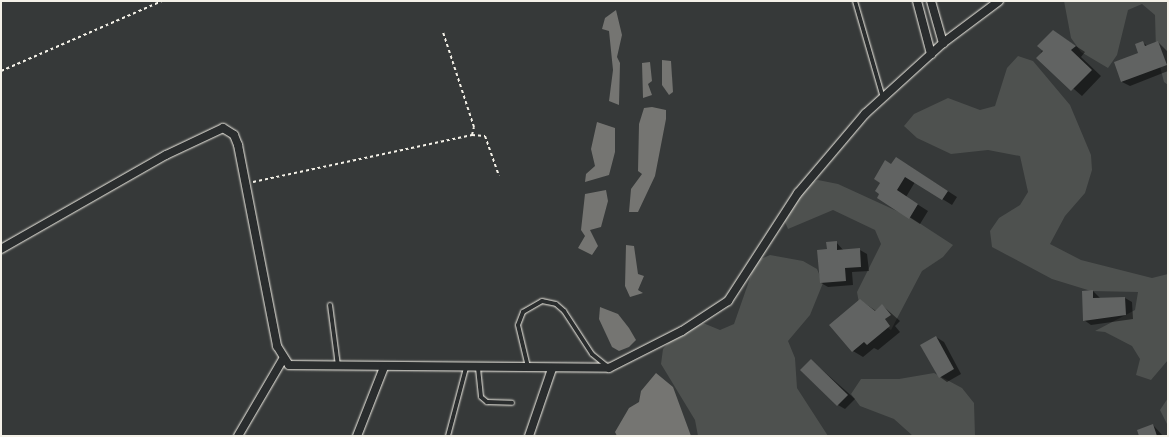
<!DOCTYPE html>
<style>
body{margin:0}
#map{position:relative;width:1169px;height:437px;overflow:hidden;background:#363939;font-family:"Comic Neue",sans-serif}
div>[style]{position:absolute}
.green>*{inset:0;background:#4e514f}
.water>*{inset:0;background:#757572}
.shadow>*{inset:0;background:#0007}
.building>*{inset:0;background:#616362}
.path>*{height:2px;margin-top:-1px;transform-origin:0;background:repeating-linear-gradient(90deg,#f4f1e8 0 3px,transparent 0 6px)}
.roads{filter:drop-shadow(0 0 1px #f4f1e8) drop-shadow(0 0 1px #f4f1e8)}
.lane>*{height:4px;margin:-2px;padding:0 2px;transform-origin:2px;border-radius:2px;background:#2a2d2e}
.street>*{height:8px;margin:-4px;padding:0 4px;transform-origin:4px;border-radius:4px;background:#2a2d2e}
span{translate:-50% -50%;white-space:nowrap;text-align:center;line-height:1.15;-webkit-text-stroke:3px #2a2d2e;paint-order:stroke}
.frame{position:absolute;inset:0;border:2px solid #f4f1e8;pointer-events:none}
</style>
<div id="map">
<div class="green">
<i style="clip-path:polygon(1064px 1px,1168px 1px,1168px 85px,1164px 82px,1156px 51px,1155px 15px,1142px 4px,1128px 10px,1117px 55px,1108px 68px,1081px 52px,1071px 38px)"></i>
<i style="clip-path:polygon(1018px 56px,1033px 61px,1070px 105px,1091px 155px,1092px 170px,1085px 193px,1065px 216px,1050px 244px,1081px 260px,1152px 278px,1168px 274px,1168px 360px,1151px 380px,1136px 375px,1140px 359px,1132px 346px,1105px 332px,1095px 331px,1135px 310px,1138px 292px,1091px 291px,1052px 279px,992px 247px,990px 231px,999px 218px,1020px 205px,1028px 192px,1020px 156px,988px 150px,951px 154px,917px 138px,904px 126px,914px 114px,948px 98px,980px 110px,995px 106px,1007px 68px)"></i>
<i style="clip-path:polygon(818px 180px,838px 184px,910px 217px,953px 245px,943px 257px,922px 271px,891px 330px,860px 309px,857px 292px,881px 244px,875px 230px,833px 210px,788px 229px,782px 215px,801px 187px)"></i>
<i style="clip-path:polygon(770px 255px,803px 261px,817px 269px,823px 283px,810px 315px,788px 341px,795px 358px,797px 388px,828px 436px,698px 436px,695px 420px,661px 364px,663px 349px,674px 337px,703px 323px,720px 330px,734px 324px,756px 261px)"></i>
<i style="clip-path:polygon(934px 373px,962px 388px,974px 403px,975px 436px,913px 436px,894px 419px,860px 406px,851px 394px,861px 379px,899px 379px)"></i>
<i style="clip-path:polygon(1168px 398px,1168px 426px,1160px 410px)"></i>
</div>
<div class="water">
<i style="clip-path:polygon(616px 10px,622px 35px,617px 57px,620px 63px,619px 105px,609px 101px,613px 70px,609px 31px,602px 29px,605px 18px)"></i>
<i style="clip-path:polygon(662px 60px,671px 61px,673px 92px,669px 95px,662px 85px)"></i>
<i style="clip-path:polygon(650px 62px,652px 81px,648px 84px,652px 95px,643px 98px,642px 63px)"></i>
<i style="clip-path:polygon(652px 107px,666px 110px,666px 119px,655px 176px,638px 212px,629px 212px,631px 189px,642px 174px,638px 171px,639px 124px,644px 108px)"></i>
<i style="clip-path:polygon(597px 122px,615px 128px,615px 152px,609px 175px,585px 182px,586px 174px,595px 166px,591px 149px)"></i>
<i style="clip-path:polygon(606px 190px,608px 201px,601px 227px,590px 230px,598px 246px,592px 255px,578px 248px,585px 236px,581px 230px,585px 194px)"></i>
<i style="clip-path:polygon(626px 245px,634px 246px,638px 274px,644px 276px,638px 290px,643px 293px,630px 297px,625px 286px)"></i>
<i style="clip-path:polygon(600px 307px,618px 314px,629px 328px,636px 340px,629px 347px,619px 351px,612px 347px,599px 319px)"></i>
<i style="clip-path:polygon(656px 373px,673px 387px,691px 436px,617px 436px,615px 432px,629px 408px,639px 402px,641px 391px)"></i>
</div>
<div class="shadow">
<i style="clip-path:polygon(1053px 31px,1085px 52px,1081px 57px,1101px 76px,1082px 96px,1038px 58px)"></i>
<i style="clip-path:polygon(1158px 42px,1168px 52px,1168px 71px,1130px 86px,1122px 82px,1115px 62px,1139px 54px,1143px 43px,1148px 46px)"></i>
<i style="clip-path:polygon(906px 164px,957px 197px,952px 205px,915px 182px,906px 197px,928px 211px,920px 224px,878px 197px,891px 165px)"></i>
<i style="clip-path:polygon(836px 242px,844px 251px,860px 250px,867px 254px,869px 271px,852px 272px,853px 285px,828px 287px,821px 283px,828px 250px)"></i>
<i style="clip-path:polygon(1093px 291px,1100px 298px,1125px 298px,1132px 302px,1133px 319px,1091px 325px,1084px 320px)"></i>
<i style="clip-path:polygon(860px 300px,876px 311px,883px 306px,900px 321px,895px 326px,900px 332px,878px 350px,874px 348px,863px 357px,853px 351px)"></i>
<i style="clip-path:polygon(936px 337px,944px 342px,961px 374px,947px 382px,940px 377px)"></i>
<i style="clip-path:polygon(811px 360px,855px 399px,845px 409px,838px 405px)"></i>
<i style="clip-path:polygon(1153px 425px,1163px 436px,1140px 436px)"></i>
</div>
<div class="building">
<i style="clip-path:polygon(1053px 30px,1076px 46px,1071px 50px,1092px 70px,1071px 91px,1036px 58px,1043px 51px,1037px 46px)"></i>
<i style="clip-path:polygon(1143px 41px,1145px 46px,1158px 41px,1167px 65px,1121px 82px,1114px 62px,1138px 53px,1135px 44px)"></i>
<i style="clip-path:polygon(896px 157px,948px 191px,942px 200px,905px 177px,897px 190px,918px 204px,909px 219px,877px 198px,879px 194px,875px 191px,880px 183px,874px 179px,885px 160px,891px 164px)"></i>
<i style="clip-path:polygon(837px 241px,837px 250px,860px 248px,861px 267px,845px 268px,846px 281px,820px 283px,817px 250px,827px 249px,826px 242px)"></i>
<i style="clip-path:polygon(1093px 290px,1093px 298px,1125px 297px,1126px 315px,1083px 321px,1082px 291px)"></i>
<i style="clip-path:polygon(860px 299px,875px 311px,882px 304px,891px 315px,885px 319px,890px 326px,867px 345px,864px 342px,852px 352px,829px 325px)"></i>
<i style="clip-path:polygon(936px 336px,954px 369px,939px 378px,920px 345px)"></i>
<i style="clip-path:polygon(811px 359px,848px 395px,837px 406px,800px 370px)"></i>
<i style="clip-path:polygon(1153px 424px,1157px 436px,1139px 436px,1137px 430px)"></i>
</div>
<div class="path">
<i style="left:1px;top:71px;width:176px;rotate:-23.5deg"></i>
<i style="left:472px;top:135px;width:13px;rotate:4deg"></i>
<i style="left:485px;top:136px;width:42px;rotate:70.7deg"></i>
<i style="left:253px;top:182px;width:224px;rotate:-12.1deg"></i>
<i style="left:472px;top:135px;width:8px;rotate:-76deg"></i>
<i style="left:474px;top:127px;width:100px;rotate:-108.1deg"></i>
</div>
<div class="roads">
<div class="lane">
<i style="left:855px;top:1px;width:101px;rotate:73.9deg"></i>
<i style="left:330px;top:305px;width:62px;rotate:82.5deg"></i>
<i style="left:528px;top:367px;width:43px;rotate:-103.4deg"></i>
<i style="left:518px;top:325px;width:14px;rotate:-69deg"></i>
<i style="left:523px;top:312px;width:22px;rotate:-30deg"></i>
<i style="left:542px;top:301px;width:14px;rotate:12deg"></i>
<i style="left:556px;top:304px;width:11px;rotate:41deg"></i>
<i style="left:564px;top:311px;width:51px;rotate:56.9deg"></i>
<i style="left:592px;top:354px;width:19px;rotate:39deg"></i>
<i style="left:478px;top:368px;width:29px;rotate:84deg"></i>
<i style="left:481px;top:397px;width:8px;rotate:40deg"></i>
<i style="left:487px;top:402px;width:25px;rotate:2deg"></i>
<i style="left:448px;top:436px;width:70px;rotate:-75.2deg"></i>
</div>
<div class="street">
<i style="left:917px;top:1px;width:55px;rotate:75.2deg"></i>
<i style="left:931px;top:1px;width:44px;rotate:74.1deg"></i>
<i style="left:1px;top:249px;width:190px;rotate:-29.7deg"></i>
<i style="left:166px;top:155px;width:63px;rotate:-25.3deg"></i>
<i style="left:223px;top:128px;width:13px;rotate:32deg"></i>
<i style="left:234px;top:135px;width:11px;rotate:68deg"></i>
<i style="left:238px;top:145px;width:205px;rotate:79deg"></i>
<i style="left:277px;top:346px;width:22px;rotate:58deg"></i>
<i style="left:289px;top:365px;width:320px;rotate:0.5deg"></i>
<i style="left:609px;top:368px;width:82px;rotate:-26.9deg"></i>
<i style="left:682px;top:331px;width:55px;rotate:-33.1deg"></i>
<i style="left:728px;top:301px;width:129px;rotate:-57.1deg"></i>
<i style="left:798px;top:193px;width:104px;rotate:-49.7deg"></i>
<i style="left:865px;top:114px;width:105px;rotate:-42.3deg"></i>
<i style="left:943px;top:43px;width:70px;rotate:-36.9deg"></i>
<i style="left:238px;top:436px;width:89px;rotate:-59.7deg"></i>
<i style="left:357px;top:436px;width:74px;rotate:-68.6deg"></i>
<i style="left:529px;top:436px;width:71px;rotate:-71.1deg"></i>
</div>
</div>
<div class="frame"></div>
</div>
